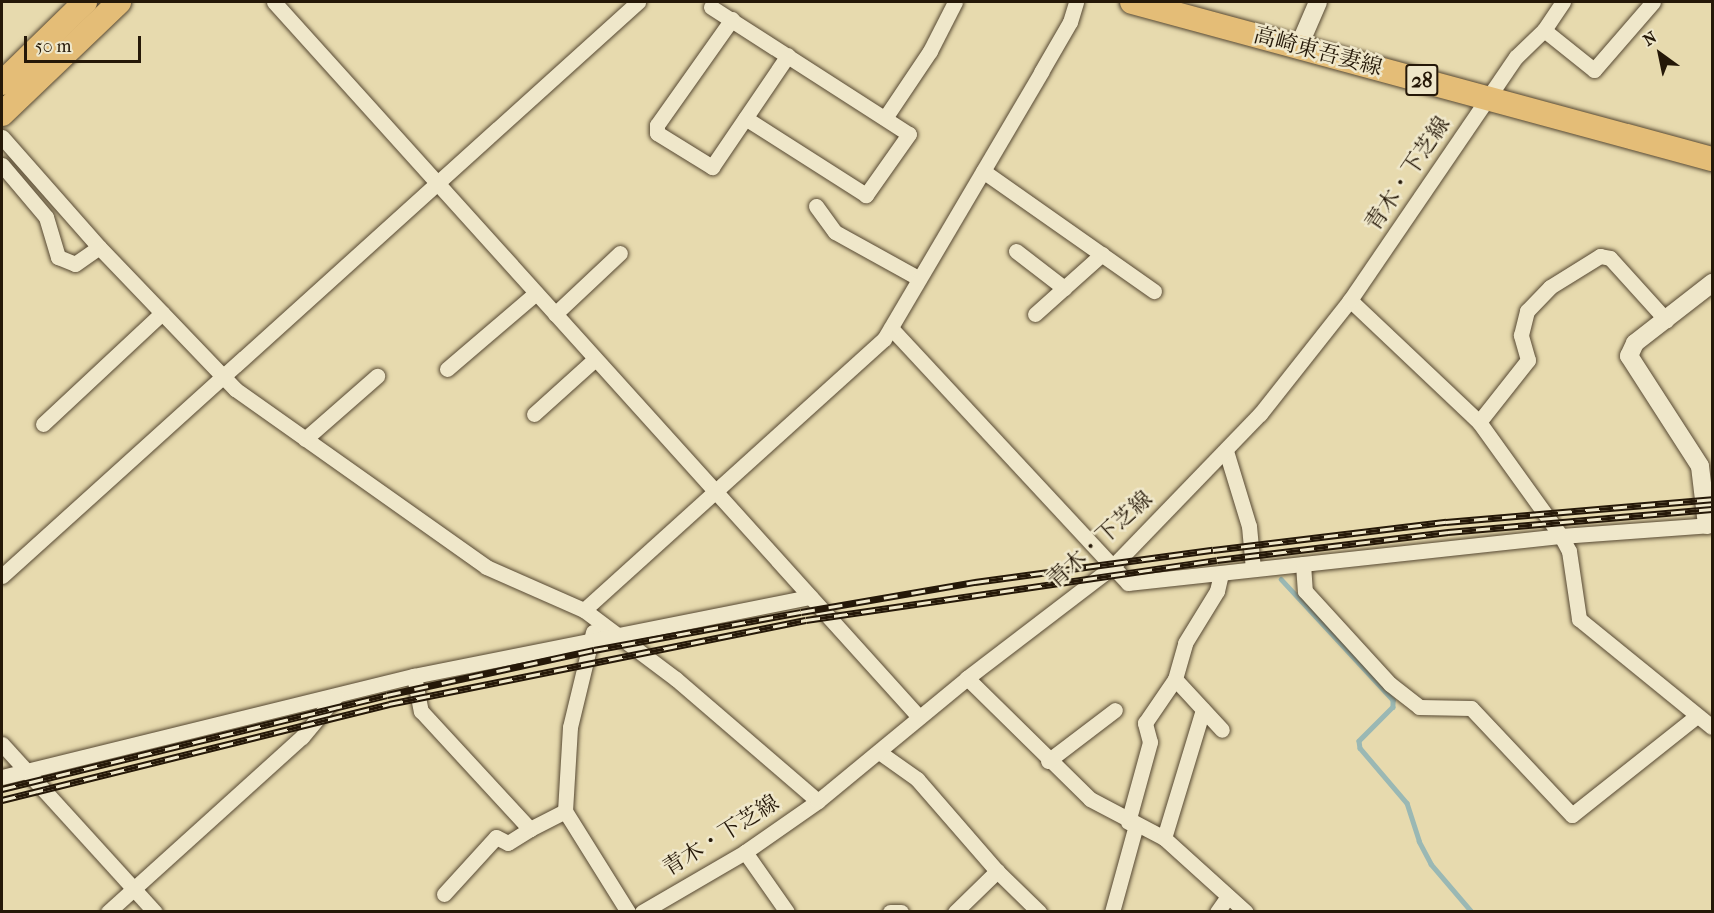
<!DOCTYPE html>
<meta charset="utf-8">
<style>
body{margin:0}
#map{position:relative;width:1714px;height:913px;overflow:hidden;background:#e7daae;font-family:"IM FELL French Canon","Noto Serif JP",serif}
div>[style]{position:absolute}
.stream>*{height:4.5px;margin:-2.25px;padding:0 2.25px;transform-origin:2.25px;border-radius:2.25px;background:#9ab8b4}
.roads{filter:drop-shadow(0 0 2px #564832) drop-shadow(0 0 2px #564832)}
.minor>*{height:15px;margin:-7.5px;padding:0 7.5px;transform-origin:7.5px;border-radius:7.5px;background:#efe7ca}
.tertiary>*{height:18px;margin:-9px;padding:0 9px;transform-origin:9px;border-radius:9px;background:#efe7ca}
.primary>*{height:24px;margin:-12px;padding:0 12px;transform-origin:12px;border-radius:12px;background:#e4bd77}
.rail>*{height:7px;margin-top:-3.5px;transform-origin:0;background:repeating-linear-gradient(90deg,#efe7ca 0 14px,#251808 0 28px);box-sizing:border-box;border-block:2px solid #251808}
span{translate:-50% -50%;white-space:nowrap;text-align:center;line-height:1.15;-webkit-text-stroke:5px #efe7ca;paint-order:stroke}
.shield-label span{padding:2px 4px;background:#efe7ca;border:2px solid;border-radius:4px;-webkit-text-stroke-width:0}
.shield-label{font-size:21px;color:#251808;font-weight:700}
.street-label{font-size:22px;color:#251808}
.frame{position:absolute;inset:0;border:3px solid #251808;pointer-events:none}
.north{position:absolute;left:1630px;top:24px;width:60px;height:60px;-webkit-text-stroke:4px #efe7ca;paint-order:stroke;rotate:327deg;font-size:16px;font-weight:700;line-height:24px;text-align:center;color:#251808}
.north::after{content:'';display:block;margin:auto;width:21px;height:27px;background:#251808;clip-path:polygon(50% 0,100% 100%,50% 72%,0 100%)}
.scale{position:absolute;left:24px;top:36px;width:117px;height:27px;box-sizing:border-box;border:3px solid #251808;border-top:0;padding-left:8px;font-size:18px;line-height:21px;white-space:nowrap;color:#251808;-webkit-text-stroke:4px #efe7ca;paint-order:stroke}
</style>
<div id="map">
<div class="stream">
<i style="left:1281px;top:579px;width:165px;rotate:47.2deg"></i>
<i style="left:1393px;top:700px;width:7px;rotate:90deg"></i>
<i style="left:1393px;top:707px;width:48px;rotate:135deg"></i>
<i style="left:1359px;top:741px;width:7px;rotate:82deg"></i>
<i style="left:1360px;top:748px;width:72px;rotate:49.5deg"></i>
<i style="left:1407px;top:803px;width:40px;rotate:72deg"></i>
<i style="left:1419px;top:841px;width:26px;rotate:62deg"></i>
<i style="left:1431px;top:864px;width:63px;rotate:49.5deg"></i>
</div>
<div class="roads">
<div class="minor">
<i style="left:274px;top:2px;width:963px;rotate:47.95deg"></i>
<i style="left:711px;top:7px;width:235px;rotate:32.7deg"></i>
<i style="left:909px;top:134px;width:75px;rotate:125.2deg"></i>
<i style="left:866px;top:195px;width:143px;rotate:-147.5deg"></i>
<i style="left:732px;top:19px;width:130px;rotate:125.3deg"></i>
<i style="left:657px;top:125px;width:8px;rotate:90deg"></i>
<i style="left:657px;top:133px;width:65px;rotate:31.7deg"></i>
<i style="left:712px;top:167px;width:135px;rotate:-55.8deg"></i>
<i style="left:1544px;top:30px;width:64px;rotate:38.7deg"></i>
<i style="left:1594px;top:70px;width:90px;rotate:-49.1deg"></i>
<i style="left:885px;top:118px;width:81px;rotate:-56.1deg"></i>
<i style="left:930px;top:51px;width:55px;rotate:-63deg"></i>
<i style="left:2px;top:137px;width:147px;rotate:48.6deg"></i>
<i style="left:99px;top:247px;width:197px;rotate:46.2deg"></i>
<i style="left:235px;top:389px;width:308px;rotate:35.3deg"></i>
<i style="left:486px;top:567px;width:107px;rotate:23.7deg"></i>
<i style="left:584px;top:610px;width:115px;rotate:36.9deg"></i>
<i style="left:676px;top:679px;width:187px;rotate:40.7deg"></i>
<i style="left:2px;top:165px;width:68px;rotate:49.8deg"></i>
<i style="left:46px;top:217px;width:42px;rotate:73.3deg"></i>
<i style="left:58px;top:257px;width:18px;rotate:22deg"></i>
<i style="left:75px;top:264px;width:29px;rotate:-35deg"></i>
<i style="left:983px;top:171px;width:209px;rotate:35.1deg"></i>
<i style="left:816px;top:206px;width:32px;rotate:54deg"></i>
<i style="left:835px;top:232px;width:95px;rotate:29deg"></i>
<i style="left:1016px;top:251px;width:61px;rotate:37.6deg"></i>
<i style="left:1350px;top:300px;width:178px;rotate:43.4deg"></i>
<i style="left:1479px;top:422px;width:140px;rotate:54.3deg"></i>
<i style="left:1561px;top:536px;width:17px;rotate:62deg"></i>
<i style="left:1569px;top:551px;width:69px;rotate:81.6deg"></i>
<i style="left:1579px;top:619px;width:171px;rotate:39.1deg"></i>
<i style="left:555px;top:314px;width:89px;rotate:-43.2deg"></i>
<i style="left:1035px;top:314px;width:90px;rotate:-41.8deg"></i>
<i style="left:891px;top:328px;width:348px;rotate:47.1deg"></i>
<i style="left:1128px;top:583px;width:436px;rotate:-6.2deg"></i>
<i style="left:1561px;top:536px;width:151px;rotate:-4.2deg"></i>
<i style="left:447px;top:369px;width:117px;rotate:-40.5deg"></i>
<i style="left:534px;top:414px;width:82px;rotate:-42deg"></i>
<i style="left:1479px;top:422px;width:79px;rotate:-51.7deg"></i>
<i style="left:1528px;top:360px;width:26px;rotate:-106deg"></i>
<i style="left:1521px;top:335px;width:25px;rotate:-76deg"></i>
<i style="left:1527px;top:311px;width:33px;rotate:-46deg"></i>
<i style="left:1550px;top:287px;width:59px;rotate:-31.8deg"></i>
<i style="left:1600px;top:256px;width:10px;rotate:11deg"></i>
<i style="left:1610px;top:258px;width:84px;rotate:47.9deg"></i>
<i style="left:43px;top:424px;width:163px;rotate:-43deg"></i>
<i style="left:305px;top:439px;width:96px;rotate:-41.2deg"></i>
<i style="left:1226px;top:451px;width:78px;rotate:73deg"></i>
<i style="left:1249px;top:526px;width:43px;rotate:84.7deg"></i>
<i style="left:1303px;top:564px;width:27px;rotate:86deg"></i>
<i style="left:1305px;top:591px;width:126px;rotate:47.6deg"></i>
<i style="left:1390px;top:684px;width:37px;rotate:38deg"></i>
<i style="left:1419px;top:707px;width:52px;rotate:1.1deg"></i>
<i style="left:1471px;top:708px;width:147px;rotate:46.7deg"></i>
<i style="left:1572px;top:815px;width:159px;rotate:-38.4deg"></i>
<i style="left:2px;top:576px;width:857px;rotate:-42.07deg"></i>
<i style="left:584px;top:610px;width:404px;rotate:-42.1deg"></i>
<i style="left:884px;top:339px;width:310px;rotate:-59.5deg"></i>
<i style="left:1041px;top:72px;width:58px;rotate:-59.9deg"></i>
<i style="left:1070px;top:22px;width:21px;rotate:-73deg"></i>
<i style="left:593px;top:632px;width:98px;rotate:103.6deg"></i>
<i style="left:570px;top:727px;width:84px;rotate:93.4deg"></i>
<i style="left:565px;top:811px;width:119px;rotate:58deg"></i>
<i style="left:414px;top:676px;width:36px;rotate:79deg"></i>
<i style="left:421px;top:711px;width:161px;rotate:47.3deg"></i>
<i style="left:530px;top:829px;width:39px;rotate:-27deg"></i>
<i style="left:967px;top:678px;width:173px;rotate:44.5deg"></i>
<i style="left:1090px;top:799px;width:84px;rotate:27.8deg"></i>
<i style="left:1164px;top:838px;width:110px;rotate:42.1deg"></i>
<i style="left:1175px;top:679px;width:69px;rotate:47.3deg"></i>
<i style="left:2px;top:744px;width:227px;rotate:47.7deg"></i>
<i style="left:879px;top:752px;width:47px;rotate:35.4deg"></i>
<i style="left:917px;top:779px;width:122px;rotate:49deg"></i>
<i style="left:997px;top:871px;width:59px;rotate:44.3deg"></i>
<i style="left:1048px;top:761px;width:84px;rotate:-37.3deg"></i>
<i style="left:2px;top:777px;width:424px;rotate:-13.8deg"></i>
<i style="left:414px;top:676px;width:404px;rotate:-11.3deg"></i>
<i style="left:1128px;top:822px;width:83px;rotate:-74.6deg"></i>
<i style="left:1150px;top:742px;width:20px;rotate:-105deg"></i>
<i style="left:1145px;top:723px;width:53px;rotate:-55.7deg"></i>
<i style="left:1175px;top:679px;width:37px;rotate:-74deg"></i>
<i style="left:1185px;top:643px;width:61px;rotate:-58.4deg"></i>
<i style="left:1217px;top:591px;width:18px;rotate:-77deg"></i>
<i style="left:1164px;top:838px;width:134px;rotate:-73.1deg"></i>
<i style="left:745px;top:852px;width:73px;rotate:55deg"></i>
<i style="left:444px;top:894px;width:77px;rotate:-47.6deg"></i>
<i style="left:496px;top:837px;width:13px;rotate:27deg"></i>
<i style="left:508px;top:843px;width:26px;rotate:-32deg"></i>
<i style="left:108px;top:912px;width:261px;rotate:-42.1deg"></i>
<i style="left:302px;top:737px;width:53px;rotate:-50.3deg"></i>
<i style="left:642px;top:912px;width:119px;rotate:-30.2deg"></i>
<i style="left:745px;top:852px;width:89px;rotate:-34.9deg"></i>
<i style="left:818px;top:801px;width:193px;rotate:-39.5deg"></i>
<i style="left:967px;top:678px;width:183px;rotate:-37.4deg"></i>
<i style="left:1112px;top:567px;width:213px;rotate:-46deg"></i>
<i style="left:1260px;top:414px;width:145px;rotate:-51.7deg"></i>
<i style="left:1350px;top:300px;width:294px;rotate:-55.7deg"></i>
<i style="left:1516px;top:57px;width:39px;rotate:-44deg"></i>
<i style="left:1544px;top:30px;width:34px;rotate:-56deg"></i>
<i style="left:890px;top:912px;width:11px"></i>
<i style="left:955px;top:912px;width:59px;rotate:-44.3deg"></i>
<i style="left:1112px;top:912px;width:90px;rotate:-74.6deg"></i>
<i style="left:1217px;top:912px;width:19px;rotate:-55deg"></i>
</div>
<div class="tertiary">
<i style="left:1299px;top:46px;width:48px;rotate:-66.6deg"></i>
<i style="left:1707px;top:525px;width:59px;rotate:-96.8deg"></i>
<i style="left:1700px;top:466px;width:131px;rotate:-122.8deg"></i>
<i style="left:1629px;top:356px;width:14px;rotate:-65deg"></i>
<i style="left:1635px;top:343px;width:98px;rotate:-37.9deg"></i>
</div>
<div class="primary">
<i style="left:1132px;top:2px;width:601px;rotate:15.15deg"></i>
<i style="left:2px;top:83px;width:116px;rotate:-44.3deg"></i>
<i style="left:2px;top:114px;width:162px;rotate:-43.7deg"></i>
</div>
</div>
<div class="rail">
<i style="left:2px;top:789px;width:396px;rotate:-13.7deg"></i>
<i style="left:387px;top:695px;width:212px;rotate:-12.3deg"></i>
<i style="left:594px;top:650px;width:210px;rotate:-10.4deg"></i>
<i style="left:801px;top:612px;width:177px;rotate:-9.8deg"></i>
<i style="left:975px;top:582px;width:240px;rotate:-7.7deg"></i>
<i style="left:1213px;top:550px;width:235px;rotate:-6.9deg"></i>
<i style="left:1446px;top:522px;width:267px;rotate:-4.9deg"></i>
<i style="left:2px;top:800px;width:399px;rotate:-13.9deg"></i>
<i style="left:389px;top:704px;width:425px;rotate:-11.4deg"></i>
<i style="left:806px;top:620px;width:415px;rotate:-8.3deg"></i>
<i style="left:1217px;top:560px;width:233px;rotate:-6.9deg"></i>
<i style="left:1448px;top:532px;width:265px;rotate:-5deg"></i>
</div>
<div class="shield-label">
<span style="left:1422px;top:80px">28</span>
</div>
<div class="street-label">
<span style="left:1318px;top:52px;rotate:15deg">高崎東吾妻線</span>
<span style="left:1408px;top:174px;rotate:-56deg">青木・下芝線</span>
<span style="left:1100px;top:540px;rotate:-42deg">青木・下芝線</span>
<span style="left:721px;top:836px;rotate:-32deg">青木・下芝線</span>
</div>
<div class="frame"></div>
<div class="north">N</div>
<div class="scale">50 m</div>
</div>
